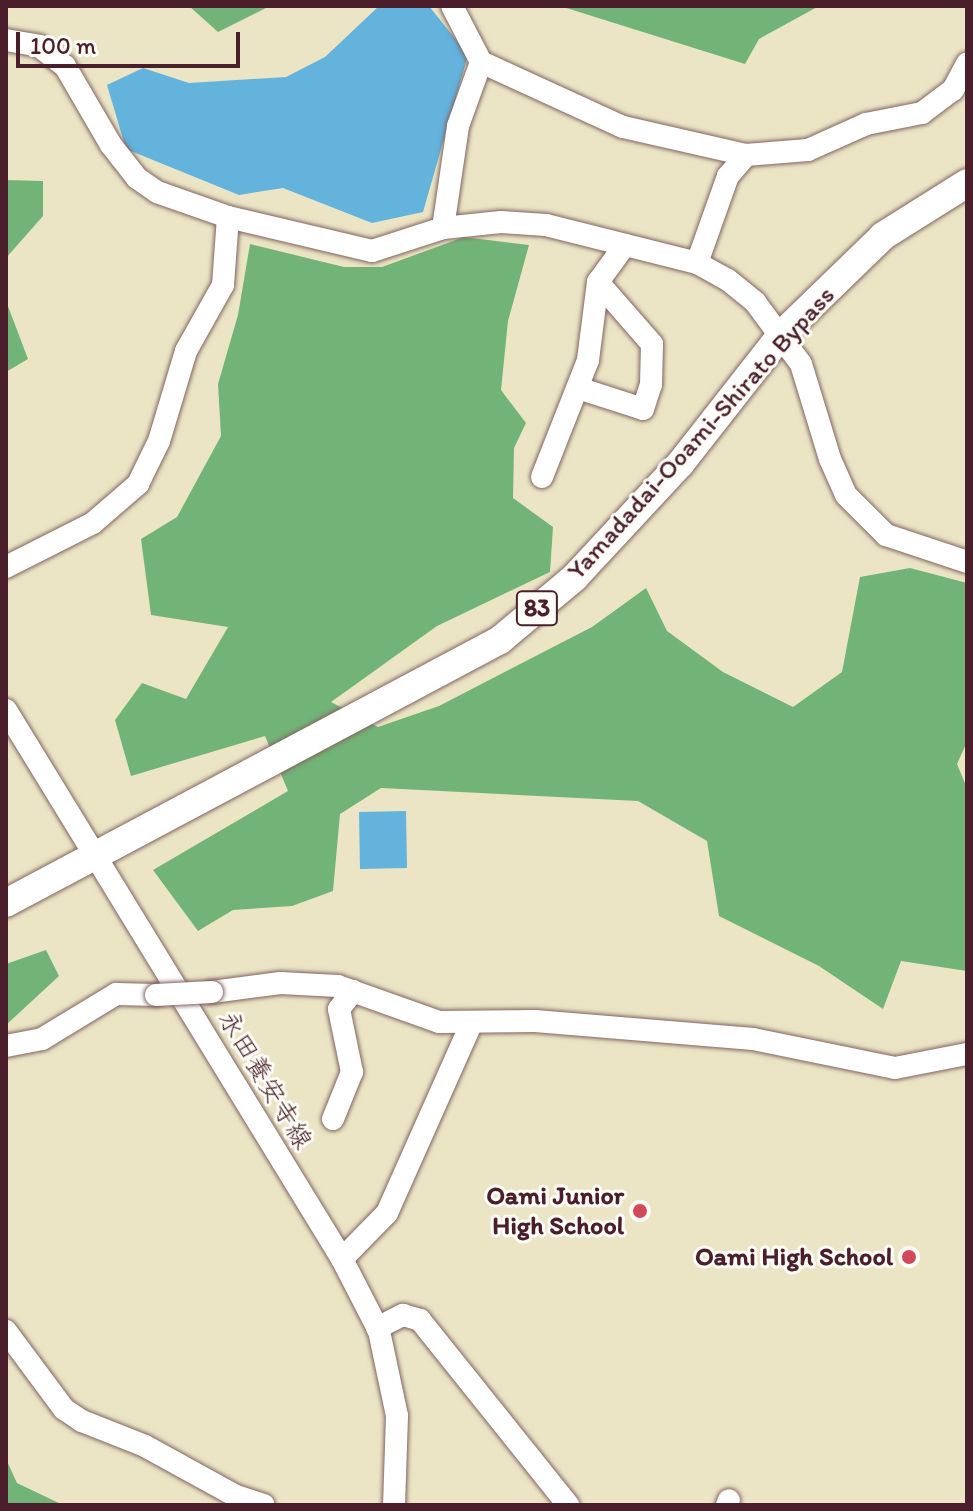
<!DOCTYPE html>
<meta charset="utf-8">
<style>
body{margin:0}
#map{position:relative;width:973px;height:1511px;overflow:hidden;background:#ebe5c5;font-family:Itim,"Klee One",sans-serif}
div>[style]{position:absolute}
.forest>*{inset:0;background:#72b477}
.water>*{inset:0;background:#63b3dd}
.roads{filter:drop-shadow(0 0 2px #826461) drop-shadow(0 0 2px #826461)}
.minor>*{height:22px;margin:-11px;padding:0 11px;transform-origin:11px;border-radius:11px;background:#fff}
.major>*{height:28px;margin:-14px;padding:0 14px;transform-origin:14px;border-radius:14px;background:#fff}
.bridges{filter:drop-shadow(0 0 2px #826461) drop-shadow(0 0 2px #826461)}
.minor-bridge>*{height:22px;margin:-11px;padding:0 11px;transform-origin:11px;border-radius:11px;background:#fff}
.dots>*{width:22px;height:22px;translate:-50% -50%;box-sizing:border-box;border:4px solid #fdfcf7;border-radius:50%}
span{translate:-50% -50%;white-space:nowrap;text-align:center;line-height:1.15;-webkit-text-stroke:6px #fdfcf7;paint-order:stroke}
.shield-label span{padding:2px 6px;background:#fdfcf7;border:2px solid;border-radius:6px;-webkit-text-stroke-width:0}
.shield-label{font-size:24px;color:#4a1f2b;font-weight:700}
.street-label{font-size:26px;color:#4a1f2b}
.poi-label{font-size:26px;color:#4a1f2b;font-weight:700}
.right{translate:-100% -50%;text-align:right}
.frame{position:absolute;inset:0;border:8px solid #4a1f2b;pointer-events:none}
.scale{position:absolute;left:16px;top:32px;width:224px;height:36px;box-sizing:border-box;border:4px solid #4a1f2b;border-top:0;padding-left:10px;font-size:24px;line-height:28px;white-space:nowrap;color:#4a1f2b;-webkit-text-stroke:6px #fdfcf7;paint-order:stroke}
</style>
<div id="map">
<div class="forest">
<i style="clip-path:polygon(189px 6px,270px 6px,218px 32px)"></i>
<i style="clip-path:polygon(560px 6px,819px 6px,759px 39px,745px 64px)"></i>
<i style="clip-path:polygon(6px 180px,43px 181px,43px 216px,6px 258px)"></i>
<i style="clip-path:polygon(464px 237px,529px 245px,508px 321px,501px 390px,526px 423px,514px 448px,513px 498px,553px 527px,550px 572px,437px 626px,331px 702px,378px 727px,439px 706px,592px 627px,646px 588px,667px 631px,723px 672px,793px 707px,842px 672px,860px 577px,910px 568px,967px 583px,967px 742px,957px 764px,967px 788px,967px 971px,901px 961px,883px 1009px,819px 966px,719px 916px,707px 841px,638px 801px,381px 788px,340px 814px,333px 891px,292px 906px,233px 910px,198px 931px,153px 870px,288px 791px,265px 736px,131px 776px,115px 720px,142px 683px,186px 699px,228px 627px,151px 615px,141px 539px,177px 517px,221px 436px,218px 384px,238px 315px,250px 244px,344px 267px,382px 267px)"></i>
<i style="clip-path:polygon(6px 301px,28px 359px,6px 372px)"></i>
<i style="clip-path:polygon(46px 950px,59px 976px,6px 1025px,6px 964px)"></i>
<i style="clip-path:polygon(6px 1459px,17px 1483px,63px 1505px,6px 1505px)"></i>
</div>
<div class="water">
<i style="clip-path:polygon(379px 6px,429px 6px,468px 55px,423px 212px,372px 223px,283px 188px,239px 195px,126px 149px,107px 85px,143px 68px,189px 83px,286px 77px,325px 57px)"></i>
<i style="clip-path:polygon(406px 811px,407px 868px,360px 869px,359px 812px)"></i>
</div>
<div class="roads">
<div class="minor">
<i style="left:452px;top:6px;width:63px;rotate:62.6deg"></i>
<i style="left:481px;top:62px;width:156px;rotate:24.6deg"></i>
<i style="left:623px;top:127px;width:126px;rotate:12.8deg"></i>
<i style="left:6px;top:40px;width:34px;rotate:10deg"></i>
<i style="left:39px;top:46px;width:33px;rotate:38deg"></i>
<i style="left:65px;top:66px;width:91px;rotate:59.8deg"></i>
<i style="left:111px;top:145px;width:42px;rotate:51.8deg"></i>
<i style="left:137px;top:178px;width:24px;rotate:35deg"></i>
<i style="left:157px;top:192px;width:75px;rotate:19.4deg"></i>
<i style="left:228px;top:217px;width:148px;rotate:13.3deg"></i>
<i style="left:372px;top:251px;width:75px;rotate:-17.9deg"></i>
<i style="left:443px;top:228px;width:58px;rotate:-5.9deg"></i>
<i style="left:501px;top:222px;width:45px;rotate:3.8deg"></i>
<i style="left:546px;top:225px;width:156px;rotate:14.1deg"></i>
<i style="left:697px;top:263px;width:35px;rotate:29deg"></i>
<i style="left:728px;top:280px;width:35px;rotate:39deg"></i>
<i style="left:755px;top:302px;width:77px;rotate:53.4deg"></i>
<i style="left:801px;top:364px;width:99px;rotate:73deg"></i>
<i style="left:830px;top:459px;width:39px;rotate:66deg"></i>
<i style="left:846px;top:495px;width:57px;rotate:45deg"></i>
<i style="left:886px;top:535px;width:85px;rotate:18.4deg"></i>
<i style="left:443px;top:228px;width:103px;rotate:-81.6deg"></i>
<i style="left:458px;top:126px;width:68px;rotate:-70.2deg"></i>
<i style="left:697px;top:263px;width:92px;rotate:-70.4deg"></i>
<i style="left:728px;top:176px;width:28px;rotate:-49deg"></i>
<i style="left:746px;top:155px;width:62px;rotate:-4.6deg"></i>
<i style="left:808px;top:150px;width:64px;rotate:-24.1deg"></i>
<i style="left:866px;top:124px;width:57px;rotate:-11.1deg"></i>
<i style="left:922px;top:113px;width:39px;rotate:-37deg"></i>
<i style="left:953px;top:90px;width:30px;rotate:-62deg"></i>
<i style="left:578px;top:388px;width:68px;rotate:17.9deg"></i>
<i style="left:643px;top:409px;width:25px;rotate:-72deg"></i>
<i style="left:651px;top:385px;width:41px;rotate:-88.6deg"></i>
<i style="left:652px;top:344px;width:82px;rotate:-131.1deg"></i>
<i style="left:542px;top:477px;width:126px;rotate:-68.5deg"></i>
<i style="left:588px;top:360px;width:79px;rotate:-82.7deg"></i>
<i style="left:598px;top:282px;width:46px;rotate:-53.9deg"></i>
<i style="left:6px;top:567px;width:97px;rotate:-26.8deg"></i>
<i style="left:93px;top:523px;width:60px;rotate:-40.9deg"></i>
<i style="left:138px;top:484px;width:48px;rotate:-64deg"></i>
<i style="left:159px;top:441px;width:94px;rotate:-73.3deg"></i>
<i style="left:186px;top:351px;width:76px;rotate:-60.7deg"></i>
<i style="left:223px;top:285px;width:68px;rotate:-85.8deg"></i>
<i style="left:6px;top:710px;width:644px;rotate:58.53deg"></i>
<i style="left:342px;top:1259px;width:81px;rotate:62.8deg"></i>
<i style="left:379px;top:1331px;width:87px;rotate:78deg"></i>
<i style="left:397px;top:1416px;width:89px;rotate:91.9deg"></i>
<i style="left:212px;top:992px;width:69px;rotate:-7.5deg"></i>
<i style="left:280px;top:983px;width:58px;rotate:3deg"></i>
<i style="left:338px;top:986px;width:107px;rotate:19.6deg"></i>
<i style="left:439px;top:1022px;width:96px;rotate:-0.6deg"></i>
<i style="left:535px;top:1021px;width:219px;rotate:4.7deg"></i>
<i style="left:753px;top:1039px;width:145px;rotate:11.5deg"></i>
<i style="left:895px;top:1068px;width:73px;rotate:-11deg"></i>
<i style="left:6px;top:1046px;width:37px;rotate:-11deg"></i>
<i style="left:42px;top:1039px;width:87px;rotate:-31.3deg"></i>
<i style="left:116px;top:994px;width:40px;rotate:1.4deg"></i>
<i style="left:333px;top:1119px;width:51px;rotate:-68deg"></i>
<i style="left:352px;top:1072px;width:64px;rotate:-101.7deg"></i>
<i style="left:339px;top:1009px;width:23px;rotate:-52deg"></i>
<i style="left:342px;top:1259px;width:64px;rotate:-45.6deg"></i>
<i style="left:387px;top:1213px;width:209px;rotate:-66deg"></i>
<i style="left:377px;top:1328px;width:29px;rotate:-27deg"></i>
<i style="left:403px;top:1315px;width:18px;rotate:16deg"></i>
<i style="left:420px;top:1320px;width:237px;rotate:51.3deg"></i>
<i style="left:6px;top:1331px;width:97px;rotate:53.4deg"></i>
<i style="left:64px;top:1409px;width:22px;rotate:34deg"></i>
<i style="left:82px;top:1421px;width:68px;rotate:21.6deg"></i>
<i style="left:145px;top:1446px;width:104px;rotate:28.8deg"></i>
<i style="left:236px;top:1496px;width:29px;rotate:18deg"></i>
<i style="left:727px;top:1505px;width:5px;rotate:-68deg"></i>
</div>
<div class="major">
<i style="left:6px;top:903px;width:560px;rotate:-28.03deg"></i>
<i style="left:500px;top:640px;width:97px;rotate:-40deg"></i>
<i style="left:574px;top:578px;width:156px;rotate:-47.1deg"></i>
<i style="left:680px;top:464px;width:164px;rotate:-51.9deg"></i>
<i style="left:781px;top:335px;width:142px;rotate:-44.1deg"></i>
<i style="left:883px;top:236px;width:99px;rotate:-32.2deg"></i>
</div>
</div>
<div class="bridges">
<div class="minor-bridge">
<i style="left:156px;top:995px;width:56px;rotate:-3.1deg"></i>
</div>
</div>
<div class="dots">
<i style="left:640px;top:1211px;background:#d1495b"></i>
<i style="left:909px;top:1257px;background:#d1495b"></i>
</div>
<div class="shield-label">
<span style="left:537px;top:608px">83</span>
</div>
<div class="street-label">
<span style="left:701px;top:433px;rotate:-48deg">Yamadadai-Ooami-Shirato Bypass</span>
<span style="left:265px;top:1080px;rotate:59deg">永田養安寺線</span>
</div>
<div class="poi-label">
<span class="right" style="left:624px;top:1211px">Oami Junior<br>High School</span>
<span class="right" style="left:893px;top:1257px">Oami High School</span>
</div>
<div class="frame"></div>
<div class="scale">100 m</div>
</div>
